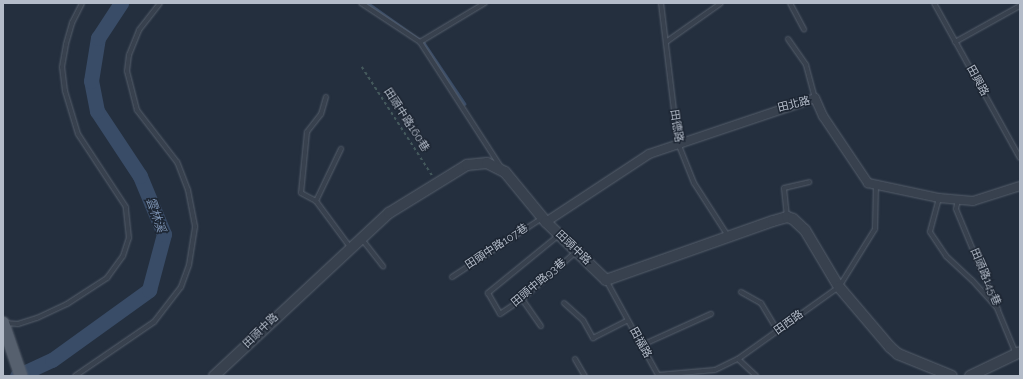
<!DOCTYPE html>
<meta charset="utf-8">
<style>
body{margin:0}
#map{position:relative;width:1023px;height:379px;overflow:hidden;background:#242f3e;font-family:Raleway,"Noto Sans TC",sans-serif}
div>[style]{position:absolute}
.stream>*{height:2.5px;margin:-1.25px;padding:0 1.25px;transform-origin:1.25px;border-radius:1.25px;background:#394c67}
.river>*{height:15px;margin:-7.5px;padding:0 7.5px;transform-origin:7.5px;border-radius:7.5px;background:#394c67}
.path>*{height:1.5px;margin-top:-0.75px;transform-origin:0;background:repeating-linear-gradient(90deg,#44595c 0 3px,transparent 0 6px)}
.roads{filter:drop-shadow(0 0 1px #565f6c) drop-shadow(0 0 1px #565f6c)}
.service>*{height:4px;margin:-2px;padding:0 2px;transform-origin:2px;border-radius:2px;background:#38414e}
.minor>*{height:8px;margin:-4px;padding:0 4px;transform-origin:4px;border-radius:4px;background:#38414e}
.tertiary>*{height:10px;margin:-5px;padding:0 5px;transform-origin:5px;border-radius:5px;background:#38414e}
.primary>*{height:12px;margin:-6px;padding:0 6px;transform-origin:6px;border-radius:6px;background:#56606e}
span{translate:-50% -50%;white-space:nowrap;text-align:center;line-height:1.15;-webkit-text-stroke:3px #1d2633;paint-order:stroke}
.street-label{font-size:11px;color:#b4bcc9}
.water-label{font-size:12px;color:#7c92b1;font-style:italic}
.frame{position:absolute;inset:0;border:4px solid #b4bcc9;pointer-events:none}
</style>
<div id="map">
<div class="stream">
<i style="left:368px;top:3px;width:69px;rotate:35.5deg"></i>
<i style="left:424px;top:43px;width:73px;rotate:56.1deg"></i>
</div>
<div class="river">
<i style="left:17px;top:376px;width:38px;rotate:-25deg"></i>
<i style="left:52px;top:360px;width:120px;rotate:-35.8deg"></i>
<i style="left:149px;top:290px;width:58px;rotate:-75deg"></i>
<i style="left:164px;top:234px;width:63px;rotate:-112.5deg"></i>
<i style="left:140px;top:176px;width:78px;rotate:-123.5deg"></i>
<i style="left:97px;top:111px;width:31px;rotate:-101deg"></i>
<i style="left:91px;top:81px;width:44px;rotate:-80.8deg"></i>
<i style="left:98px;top:38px;width:42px;rotate:-56.7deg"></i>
</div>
<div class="path">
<i style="left:362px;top:67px;width:129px;rotate:57.1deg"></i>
</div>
<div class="roads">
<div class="service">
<i style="left:361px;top:3px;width:71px;rotate:33.5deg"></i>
<i style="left:420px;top:42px;width:76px;rotate:-31deg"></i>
<i style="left:661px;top:3px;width:141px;rotate:83.1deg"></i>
<i style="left:678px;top:143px;width:43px;rotate:68.2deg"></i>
<i style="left:694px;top:183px;width:63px;rotate:57.3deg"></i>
<i style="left:790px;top:3px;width:30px;rotate:62deg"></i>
<i style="left:934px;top:3px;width:177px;rotate:61deg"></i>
<i style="left:788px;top:39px;width:32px;rotate:55deg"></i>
<i style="left:806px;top:65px;width:34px;rotate:75deg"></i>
<i style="left:420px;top:42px;width:149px;rotate:57.1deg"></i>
<i style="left:666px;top:42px;width:67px;rotate:-35.3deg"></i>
<i style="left:955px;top:42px;width:74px;rotate:-29deg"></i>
<i style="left:326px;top:97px;width:18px;rotate:106deg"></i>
<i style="left:321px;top:114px;width:23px;rotate:128deg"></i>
<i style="left:307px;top:132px;width:61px;rotate:95.6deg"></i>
<i style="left:301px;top:193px;width:17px;rotate:28deg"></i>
<i style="left:316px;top:201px;width:57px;rotate:53.5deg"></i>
<i style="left:939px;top:198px;width:35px;rotate:105deg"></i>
<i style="left:930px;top:232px;width:29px;rotate:56deg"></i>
<i style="left:946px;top:256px;width:35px;rotate:43deg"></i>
<i style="left:972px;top:280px;width:39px;rotate:48deg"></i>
<i style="left:958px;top:200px;width:9px;rotate:103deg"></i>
<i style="left:956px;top:209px;width:157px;rotate:67.5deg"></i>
<i style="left:316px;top:201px;width:58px;rotate:-64.3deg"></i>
<i style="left:787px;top:217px;width:29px;rotate:-96deg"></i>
<i style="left:784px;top:188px;width:26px;rotate:-13deg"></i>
<i style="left:559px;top:235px;width:92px;rotate:140.8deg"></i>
<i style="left:488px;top:293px;width:24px;rotate:60deg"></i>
<i style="left:500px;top:314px;width:27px;rotate:-34deg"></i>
<i style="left:522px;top:299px;width:73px;rotate:-41.1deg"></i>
<i style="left:361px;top:238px;width:36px;rotate:52deg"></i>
<i style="left:452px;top:277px;width:108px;rotate:-33.2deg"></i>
<i style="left:606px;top:280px;width:108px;rotate:61.3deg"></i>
<i style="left:658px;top:375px;width:57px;rotate:-5deg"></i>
<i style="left:715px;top:370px;width:25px;rotate:-26deg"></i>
<i style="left:738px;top:359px;width:124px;rotate:-35.5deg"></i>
<i style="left:839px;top:287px;width:68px;rotate:-58.2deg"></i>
<i style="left:875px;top:229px;width:43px;rotate:-88.7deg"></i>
<i style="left:741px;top:292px;width:23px;rotate:29deg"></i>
<i style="left:761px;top:303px;width:33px;rotate:59deg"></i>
<i style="left:522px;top:299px;width:33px;rotate:55deg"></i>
<i style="left:564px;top:303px;width:25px;rotate:42deg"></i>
<i style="left:583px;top:320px;width:21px;rotate:61deg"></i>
<i style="left:593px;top:338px;width:38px;rotate:-27deg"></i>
<i style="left:5px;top:323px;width:13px;rotate:4deg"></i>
<i style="left:18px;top:324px;width:20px;rotate:-18deg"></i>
<i style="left:37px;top:318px;width:33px;rotate:-25deg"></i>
<i style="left:67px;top:304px;width:48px;rotate:-33deg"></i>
<i style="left:107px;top:278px;width:27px;rotate:-54deg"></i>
<i style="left:123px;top:256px;width:19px;rotate:-72deg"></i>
<i style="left:129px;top:238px;width:31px;rotate:-96deg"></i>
<i style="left:126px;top:207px;width:87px;rotate:-123.3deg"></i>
<i style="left:78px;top:134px;width:45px;rotate:-106.8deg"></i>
<i style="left:65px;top:91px;width:24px;rotate:-97deg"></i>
<i style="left:62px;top:67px;width:23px;rotate:-80deg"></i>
<i style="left:66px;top:44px;width:22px;rotate:-74deg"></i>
<i style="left:72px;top:23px;width:22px;rotate:-63deg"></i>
<i style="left:640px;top:346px;width:78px;rotate:-24.3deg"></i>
<i style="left:575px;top:359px;width:20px;rotate:60deg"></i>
<i style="left:738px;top:359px;width:25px;rotate:43deg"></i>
<i style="left:75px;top:376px;width:96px;rotate:-34.4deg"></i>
<i style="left:154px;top:322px;width:44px;rotate:-52.4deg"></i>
<i style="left:181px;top:287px;width:23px;rotate:-70deg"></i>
<i style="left:189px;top:265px;width:39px;rotate:-81deg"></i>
<i style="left:195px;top:226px;width:37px;rotate:-101deg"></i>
<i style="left:188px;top:190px;width:30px;rotate:-111deg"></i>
<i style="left:177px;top:162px;width:66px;rotate:-127.6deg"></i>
<i style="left:137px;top:110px;width:40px;rotate:-104.4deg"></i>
<i style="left:127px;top:71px;width:16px;rotate:-83deg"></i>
<i style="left:129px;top:55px;width:27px;rotate:-68deg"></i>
<i style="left:139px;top:30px;width:34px;rotate:-52deg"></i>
</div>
<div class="minor">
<i style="left:546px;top:222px;width:123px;rotate:-33.4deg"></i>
<i style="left:649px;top:154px;width:175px;rotate:-18.6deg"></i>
<i style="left:815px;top:98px;width:20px;rotate:66deg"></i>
<i style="left:823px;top:116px;width:81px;rotate:56.1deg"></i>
<i style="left:868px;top:183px;width:73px;rotate:11.9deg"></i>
<i style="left:939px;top:198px;width:34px;rotate:5deg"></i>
<i style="left:973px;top:201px;width:49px;rotate:-17.7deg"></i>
</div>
<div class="tertiary">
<i style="left:214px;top:376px;width:239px;rotate:-43deg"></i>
<i style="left:389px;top:213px;width:92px;rotate:-31.6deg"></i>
<i style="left:467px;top:165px;width:20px;rotate:-6deg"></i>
<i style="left:487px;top:163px;width:20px;rotate:27deg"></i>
<i style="left:505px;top:172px;width:65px;rotate:50.6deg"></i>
<i style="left:546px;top:222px;width:83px;rotate:44deg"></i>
<i style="left:606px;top:280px;width:177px;rotate:-19.5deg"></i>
<i style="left:773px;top:221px;width:15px;rotate:-16deg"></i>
<i style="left:787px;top:217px;width:6px;rotate:18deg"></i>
<i style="left:793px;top:219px;width:16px;rotate:43deg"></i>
<i style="left:805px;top:230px;width:66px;rotate:59.2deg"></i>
<i style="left:839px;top:287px;width:79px;rotate:49.6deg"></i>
<i style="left:890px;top:347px;width:11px;rotate:41deg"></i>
<i style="left:898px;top:354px;width:58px;rotate:22.2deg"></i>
<i style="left:970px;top:376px;width:55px;rotate:-25.6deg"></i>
</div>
<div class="primary">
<i style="left:3px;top:323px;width:56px;rotate:71.2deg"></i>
</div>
</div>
<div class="street-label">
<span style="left:977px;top:81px;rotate:61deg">田興路</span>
<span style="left:794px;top:105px;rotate:-14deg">田北路</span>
<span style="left:406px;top:120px;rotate:57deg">田頭中路160巷</span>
<span style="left:676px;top:126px;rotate:81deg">田德路</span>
<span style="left:497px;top:247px;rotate:-33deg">田頭中路107巷</span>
<span style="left:573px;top:248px;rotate:44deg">田頭中路</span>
<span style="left:985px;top:277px;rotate:67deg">田頭路145巷</span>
<span style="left:539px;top:283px;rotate:-40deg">田頭中路93巷</span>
<span style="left:789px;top:323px;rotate:-36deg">田西路</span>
<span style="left:261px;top:331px;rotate:-44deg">田頭中路</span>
<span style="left:640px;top:343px;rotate:61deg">田福路</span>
</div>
<div class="water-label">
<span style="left:155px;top:215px;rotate:71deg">雲林溪</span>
</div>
<div class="frame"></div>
</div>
